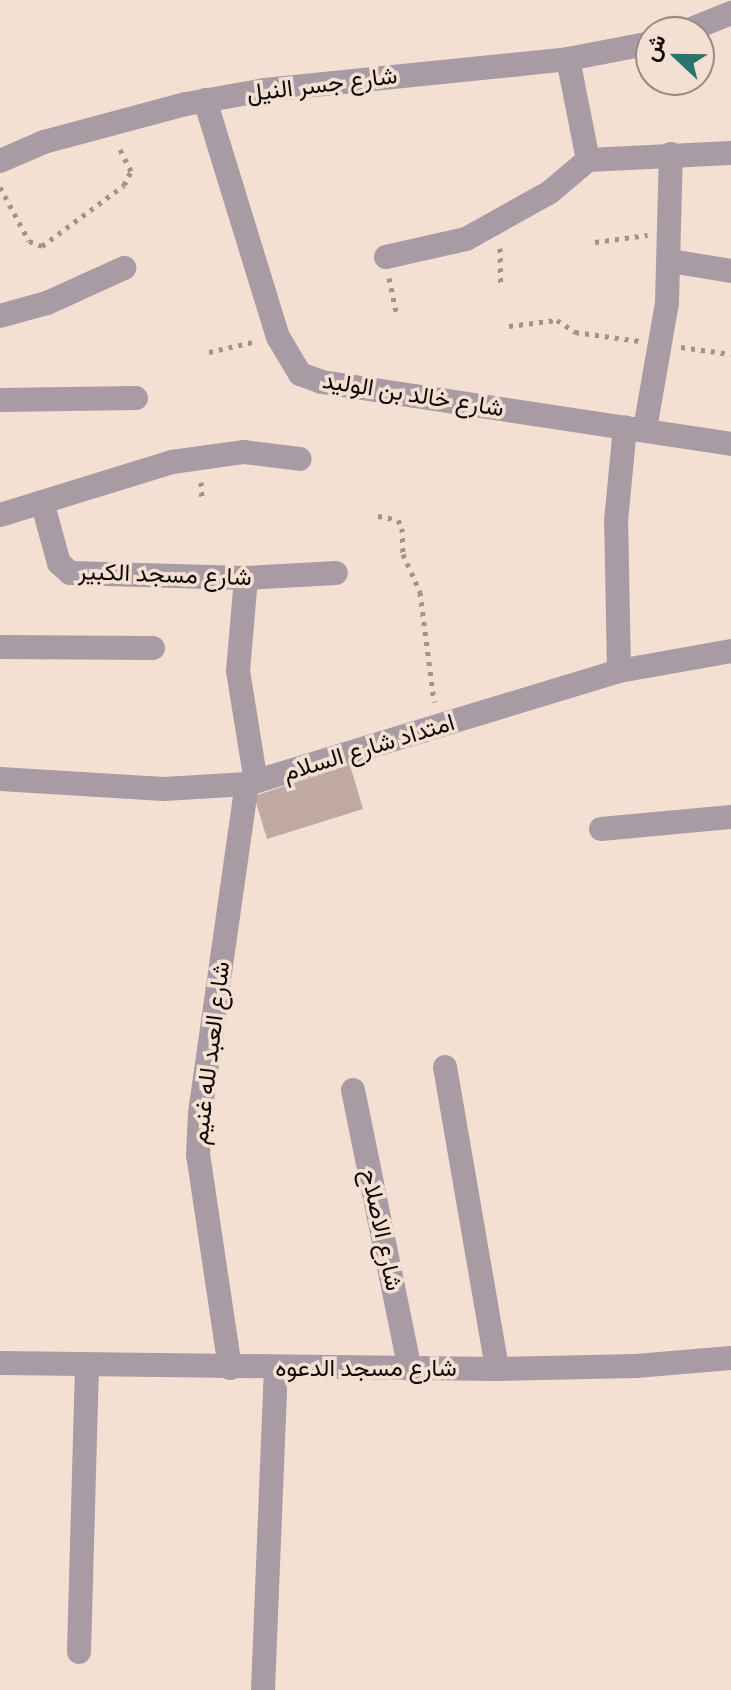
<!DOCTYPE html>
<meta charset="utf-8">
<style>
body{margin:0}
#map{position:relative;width:731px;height:1690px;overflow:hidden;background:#f3e0d3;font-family:"Fira Sans Condensed",Vazirmatn,sans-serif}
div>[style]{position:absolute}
.building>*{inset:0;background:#bfa9a2}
.path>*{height:5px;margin-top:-2.5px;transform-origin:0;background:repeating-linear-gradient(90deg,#a19389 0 4px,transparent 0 10px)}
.minor>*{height:24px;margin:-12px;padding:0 12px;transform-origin:12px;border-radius:12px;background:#a99ba4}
span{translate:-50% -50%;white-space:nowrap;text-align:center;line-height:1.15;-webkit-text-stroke:7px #f3e0d3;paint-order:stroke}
.street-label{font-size:24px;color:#100a06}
.north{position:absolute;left:635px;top:16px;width:80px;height:80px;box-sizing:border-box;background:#f3e0d3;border:2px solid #988a81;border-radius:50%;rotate:292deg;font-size:22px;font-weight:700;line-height:32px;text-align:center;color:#100a06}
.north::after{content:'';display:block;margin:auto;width:28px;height:36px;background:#2b746e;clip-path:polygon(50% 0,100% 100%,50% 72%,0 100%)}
</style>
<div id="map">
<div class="building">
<i style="clip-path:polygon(350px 765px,363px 809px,267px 839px,254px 796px)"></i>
</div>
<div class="path">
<i style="left:0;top:187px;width:61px;rotate:61.8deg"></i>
<i style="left:29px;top:241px;width:14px;rotate:21deg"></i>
<i style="left:42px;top:246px;width:102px;rotate:-36.6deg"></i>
<i style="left:124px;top:185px;width:16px;rotate:-63deg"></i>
<i style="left:131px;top:171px;width:27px;rotate:-117deg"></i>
<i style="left:595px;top:242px;width:53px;rotate:-7.5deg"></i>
<i style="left:500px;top:248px;width:39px;rotate:89deg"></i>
<i style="left:389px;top:278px;width:39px;rotate:78deg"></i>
<i style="left:509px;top:326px;width:48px;rotate:-7.1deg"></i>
<i style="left:557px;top:320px;width:22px;rotate:34deg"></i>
<i style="left:575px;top:332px;width:65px;rotate:8deg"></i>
<i style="left:681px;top:347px;width:50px;rotate:8deg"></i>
<i style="left:209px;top:352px;width:49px;rotate:-12.9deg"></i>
<i style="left:201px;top:482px;width:17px;rotate:87deg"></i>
<i style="left:378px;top:516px;width:20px;rotate:11deg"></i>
<i style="left:398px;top:520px;width:9px;rotate:63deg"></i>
<i style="left:402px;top:528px;width:26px;rotate:88deg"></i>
<i style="left:403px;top:554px;width:42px;rotate:65.9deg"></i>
<i style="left:420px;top:592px;width:111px;rotate:82.7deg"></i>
</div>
<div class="minor">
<i style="left:684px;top:32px;width:51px;rotate:-22deg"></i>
<i style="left:568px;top:59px;width:103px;rotate:78.8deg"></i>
<i style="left:205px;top:100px;width:248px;rotate:72.9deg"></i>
<i style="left:278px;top:337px;width:43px;rotate:59.3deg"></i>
<i style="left:300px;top:374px;width:23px;rotate:20deg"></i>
<i style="left:322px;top:382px;width:414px;rotate:8.6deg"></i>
<i style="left:0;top:161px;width:48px;rotate:-23.4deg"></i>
<i style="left:44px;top:142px;width:147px;rotate:-15deg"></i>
<i style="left:186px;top:104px;width:80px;rotate:-10deg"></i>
<i style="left:265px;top:90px;width:305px;rotate:-5.8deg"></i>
<i style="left:568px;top:59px;width:85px;rotate:-10.9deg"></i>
<i style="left:386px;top:257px;width:82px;rotate:-12.7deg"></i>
<i style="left:466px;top:239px;width:96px;rotate:-29.2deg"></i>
<i style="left:550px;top:192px;width:50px;rotate:-40.1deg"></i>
<i style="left:588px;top:160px;width:143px;rotate:-2.8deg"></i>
<i style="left:670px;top:261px;width:62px;rotate:9.3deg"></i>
<i style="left:0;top:316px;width:49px;rotate:-15.5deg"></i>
<i style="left:47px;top:303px;width:85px;rotate:-24.4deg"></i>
<i style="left:0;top:400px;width:136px;rotate:-0.8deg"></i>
<i style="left:645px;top:429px;width:128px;rotate:-80.1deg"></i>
<i style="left:667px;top:303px;width:149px;rotate:-88.5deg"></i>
<i style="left:43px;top:505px;width:60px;rotate:74.6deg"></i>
<i style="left:59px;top:563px;width:15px;rotate:42deg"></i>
<i style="left:70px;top:573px;width:176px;rotate:1.6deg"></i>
<i style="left:246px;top:578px;width:90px;rotate:-3.2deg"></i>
<i style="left:0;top:515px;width:180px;rotate:-17.1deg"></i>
<i style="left:172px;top:462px;width:73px;rotate:-7.9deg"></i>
<i style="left:244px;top:452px;width:56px;rotate:7.1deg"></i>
<i style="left:246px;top:578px;width:93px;rotate:94.9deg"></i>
<i style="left:238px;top:671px;width:112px;rotate:80.8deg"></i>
<i style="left:0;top:647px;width:153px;rotate:0.4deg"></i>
<i style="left:619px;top:671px;width:150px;rotate:-91.1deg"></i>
<i style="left:616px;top:521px;width:94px;rotate:-84.5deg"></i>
<i style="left:0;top:779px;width:164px;rotate:3.5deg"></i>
<i style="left:164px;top:789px;width:83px;rotate:-3.4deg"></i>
<i style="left:247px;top:784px;width:389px;rotate:-16.9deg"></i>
<i style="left:619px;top:671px;width:114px;rotate:-10.1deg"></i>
<i style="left:601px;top:829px;width:131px;rotate:-5.3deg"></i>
<i style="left:445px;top:1067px;width:306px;rotate:80.2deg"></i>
<i style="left:353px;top:1090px;width:285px;rotate:78.5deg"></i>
<i style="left:0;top:1363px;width:497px;rotate:0.7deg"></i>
<i style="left:497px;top:1369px;width:139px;rotate:-1.2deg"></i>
<i style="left:636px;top:1366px;width:95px;rotate:-4.8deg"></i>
<i style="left:230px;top:1368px;width:215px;rotate:-98.5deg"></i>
<i style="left:198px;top:1155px;width:42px;rotate:-87.3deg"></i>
<i style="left:200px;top:1113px;width:332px;rotate:-81.9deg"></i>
<i style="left:79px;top:1652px;width:286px;rotate:-88.4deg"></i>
<i style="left:263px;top:1690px;width:320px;rotate:-87.7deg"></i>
</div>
<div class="street-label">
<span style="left:322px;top:85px;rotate:-7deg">شارع جسر النيل</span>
<span style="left:413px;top:395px;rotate:9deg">شارع خالد بن الوليد</span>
<span style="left:165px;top:575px;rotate:2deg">شارع مسجد الكبير</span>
<span style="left:369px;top:748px;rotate:-17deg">امتداد شارع السلام</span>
<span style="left:211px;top:1053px;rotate:-83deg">شارع العبد لله غنيم</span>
<span style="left:381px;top:1230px;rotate:78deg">شارع الاصلاح</span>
<span style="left:366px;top:1369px">شارع مسجد الدعوه</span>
</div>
<div class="north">ش</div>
</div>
